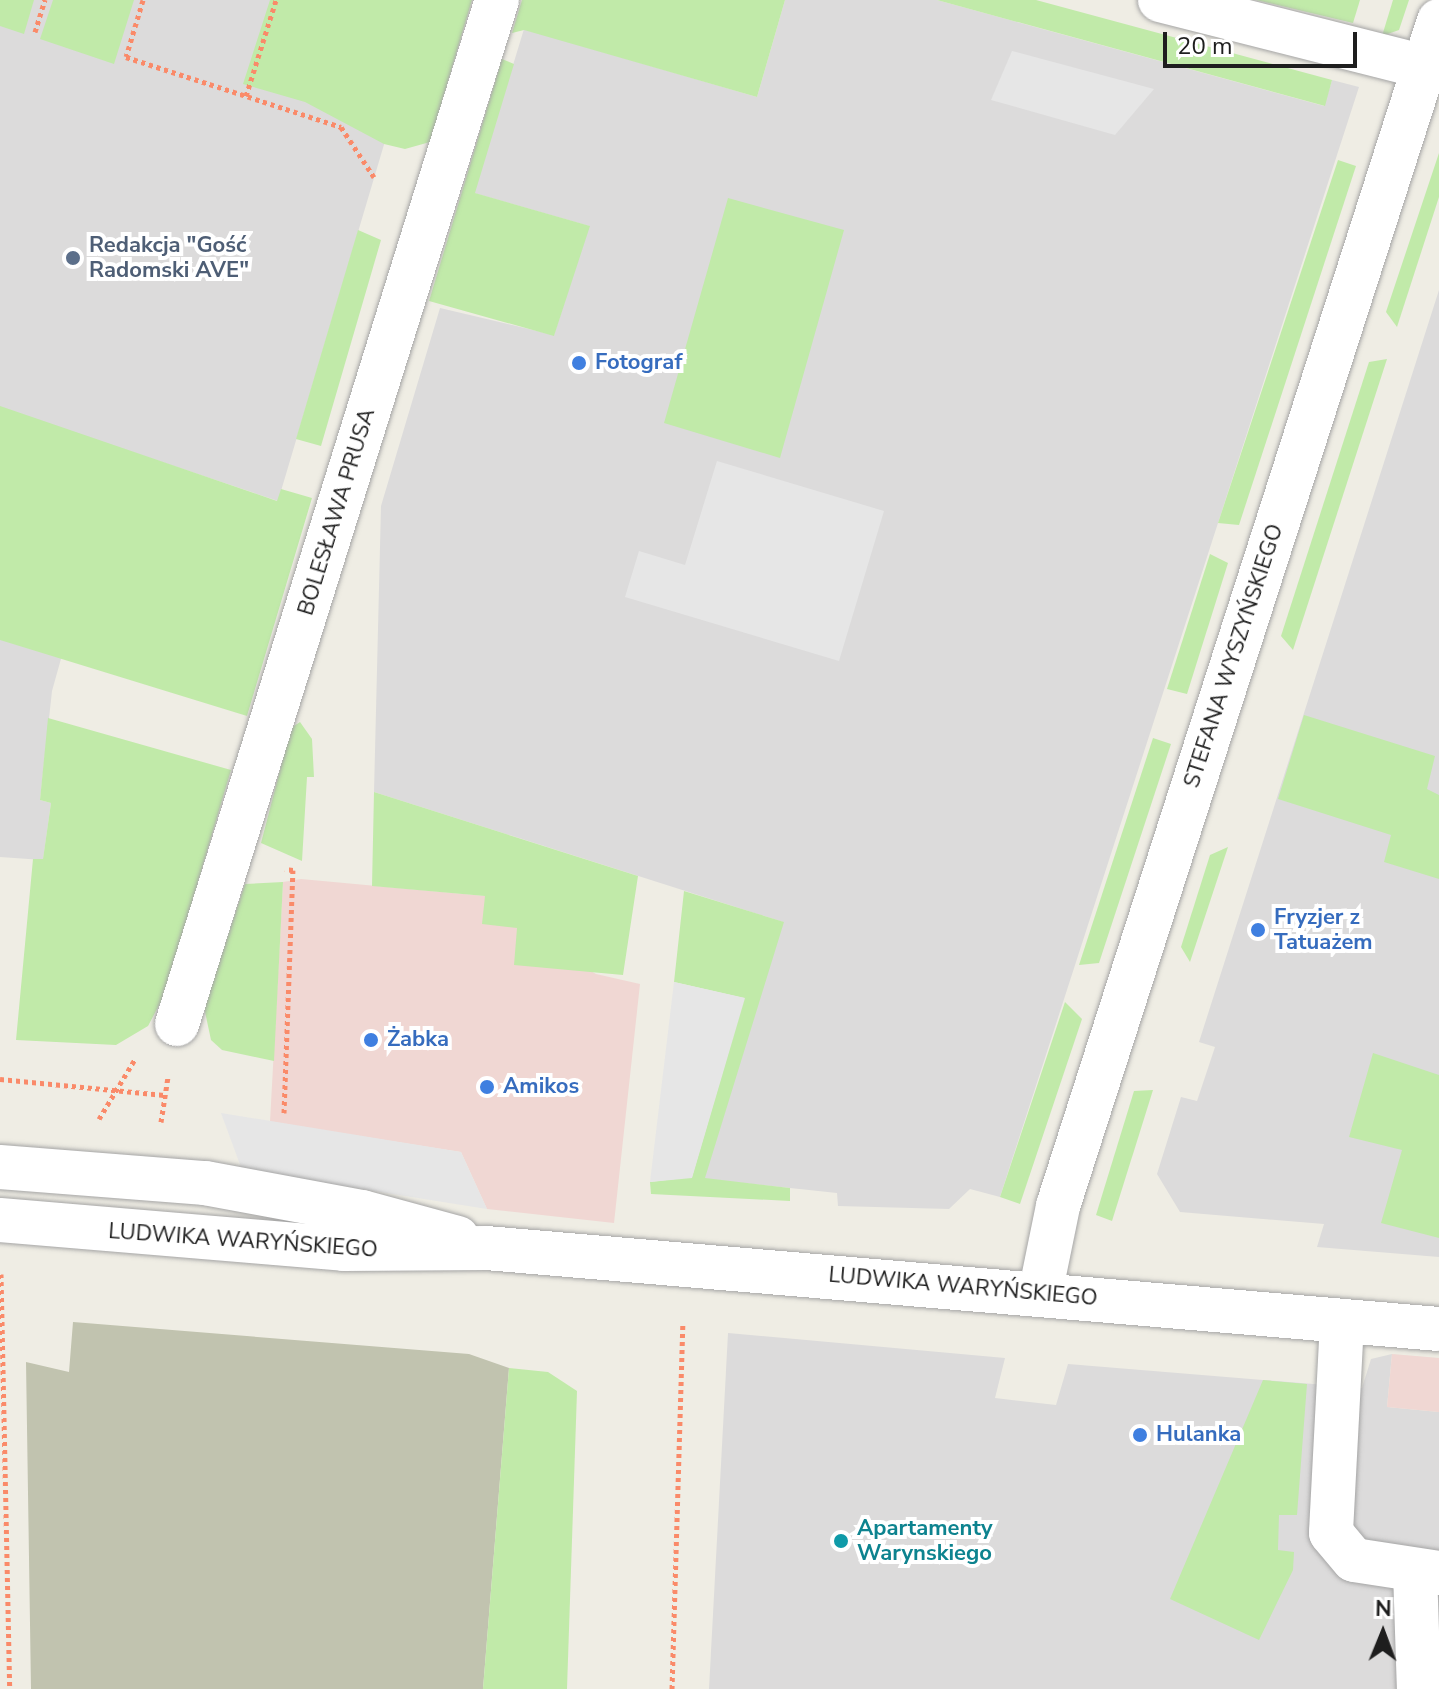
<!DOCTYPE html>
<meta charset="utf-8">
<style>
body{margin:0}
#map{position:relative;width:1439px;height:1689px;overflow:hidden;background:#efede4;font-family:"Nunito Sans",sans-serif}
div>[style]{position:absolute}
.residential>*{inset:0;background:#dcdbdb}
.commercial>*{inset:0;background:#f0d7d3}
.construction>*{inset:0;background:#c1c3af}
.grass>*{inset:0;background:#c1eaa9}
.parking>*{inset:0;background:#e6e6e6}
.path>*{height:5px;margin-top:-2.5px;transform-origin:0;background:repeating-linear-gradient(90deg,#fa8a69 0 4px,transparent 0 8px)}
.roads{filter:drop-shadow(0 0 2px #a5a5a5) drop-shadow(0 0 2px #a5a5a5)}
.minor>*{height:44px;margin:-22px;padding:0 22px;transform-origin:22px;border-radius:22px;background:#fff}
.dots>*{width:22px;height:22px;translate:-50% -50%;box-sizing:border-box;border:4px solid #fff;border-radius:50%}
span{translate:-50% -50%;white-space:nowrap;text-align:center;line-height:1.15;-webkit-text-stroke:8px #fff;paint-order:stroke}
.service-label{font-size:22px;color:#4e5e75;font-weight:700}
.left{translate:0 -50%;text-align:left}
.shop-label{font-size:22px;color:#366cbe;font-weight:700}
.street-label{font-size:22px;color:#1e1e1e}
.culture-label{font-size:22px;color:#0d838f;font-weight:700}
.north{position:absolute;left:1343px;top:1593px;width:80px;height:80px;-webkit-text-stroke:6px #fff;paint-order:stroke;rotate:1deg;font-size:22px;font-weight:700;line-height:32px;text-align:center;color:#1e1e1e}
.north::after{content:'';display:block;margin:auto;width:28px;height:36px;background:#1e1e1e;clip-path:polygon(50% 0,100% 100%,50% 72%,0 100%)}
.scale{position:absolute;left:1163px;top:32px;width:194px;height:36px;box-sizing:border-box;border:4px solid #1e1e1e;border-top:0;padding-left:10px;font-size:24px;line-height:28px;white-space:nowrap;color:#1e1e1e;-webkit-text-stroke:6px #fff;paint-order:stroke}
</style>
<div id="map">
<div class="residential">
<i style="clip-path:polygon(0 0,427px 0,278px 501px,120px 448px,52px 691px,40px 800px,51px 803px,43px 860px,0 857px)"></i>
<i style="clip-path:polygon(785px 0,937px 0,1324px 106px,1332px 80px,1359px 87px,1000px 1197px,970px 1189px,949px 1209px,838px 1206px,837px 1193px,704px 1179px,783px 922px,374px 792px,381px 506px,440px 308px,554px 335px,589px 226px,474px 193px,524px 29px,757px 97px)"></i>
<i style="clip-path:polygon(1439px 290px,1439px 1257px,1317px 1247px,1324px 1224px,1180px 1212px,1157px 1174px,1181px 1097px,1197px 1101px,1215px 1047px,1199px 1042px)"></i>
<i style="clip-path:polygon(728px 1333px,1005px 1358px,995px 1398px,1056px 1405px,1068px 1364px,1362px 1388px,1371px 1359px,1392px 1354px,1387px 1407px,1439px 1412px,1439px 1689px,709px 1689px)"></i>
</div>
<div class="commercial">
<i style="clip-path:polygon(301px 879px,485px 896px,517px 928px,596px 974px,640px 984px,614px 1223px,487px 1209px,461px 1152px,270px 1122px,283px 882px)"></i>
<i style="clip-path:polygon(1392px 1354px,1439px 1358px,1439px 1412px,1387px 1407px)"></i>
</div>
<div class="construction">
<i style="clip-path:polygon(73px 1322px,469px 1354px,509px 1368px,483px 1689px,31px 1689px,26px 1362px,69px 1372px)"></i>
</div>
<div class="grass">
<i style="clip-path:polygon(0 0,34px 0,24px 34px,0 26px)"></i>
<i style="clip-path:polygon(53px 0,134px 0,114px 64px,40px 39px)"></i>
<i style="clip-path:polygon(270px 0,472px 0,430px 142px,405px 149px,384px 144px,305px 102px,243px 84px)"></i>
<i style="clip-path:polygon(522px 0,785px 0,757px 97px,524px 30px,512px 33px)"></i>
<i style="clip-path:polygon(937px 0,1036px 0,1332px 80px,1325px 106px)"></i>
<i style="clip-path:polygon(1256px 0,1360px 0,1353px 23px)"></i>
<i style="clip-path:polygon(1393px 0,1409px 0,1399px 30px,1382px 36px)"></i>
<i style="clip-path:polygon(502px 59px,514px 64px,475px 193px,590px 226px,554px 336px,429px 301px)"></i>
<i style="clip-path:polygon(1439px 153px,1439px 197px,1397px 327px,1386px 312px)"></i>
<i style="clip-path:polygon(1338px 160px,1356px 166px,1239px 525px,1218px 523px)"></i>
<i style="clip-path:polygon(728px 198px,844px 230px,780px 458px,664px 423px)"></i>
<i style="clip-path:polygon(358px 230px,381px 240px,321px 446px,296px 439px)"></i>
<i style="clip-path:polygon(1387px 359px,1293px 650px,1281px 636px,1369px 362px)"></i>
<i style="clip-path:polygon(0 406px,277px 501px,281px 489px,312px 498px,247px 716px,0 640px)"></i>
<i style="clip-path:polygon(1210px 554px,1228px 563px,1187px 694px,1167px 689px)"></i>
<i style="clip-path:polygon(1304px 715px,1435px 756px,1427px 789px,1439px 795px,1439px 879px,1384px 862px,1391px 835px,1278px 799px)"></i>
<i style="clip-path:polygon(48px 718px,231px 770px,165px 994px,148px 1026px,116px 1045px,16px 1040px,33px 859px,43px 859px,51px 803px,40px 800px)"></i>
<i style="clip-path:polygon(300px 722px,312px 739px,314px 777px,307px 777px,302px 861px,261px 843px,291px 728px)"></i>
<i style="clip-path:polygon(1153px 738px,1171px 744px,1099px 963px,1079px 965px)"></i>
<i style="clip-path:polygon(374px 792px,638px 876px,623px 975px,514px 965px,517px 928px,482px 924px,485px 896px,372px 886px)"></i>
<i style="clip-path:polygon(1228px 847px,1190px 962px,1181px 947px,1210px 855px)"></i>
<i style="clip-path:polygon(283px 882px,274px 1061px,222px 1050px,211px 1040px,204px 1007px,245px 884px)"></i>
<i style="clip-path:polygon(684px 891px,784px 922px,705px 1178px,790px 1188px,790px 1201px,651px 1194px,650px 1182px,692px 1177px,744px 998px,674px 982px)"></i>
<i style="clip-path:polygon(1065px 1002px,1082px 1019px,1020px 1204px,1000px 1197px)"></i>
<i style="clip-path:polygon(1373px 1053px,1439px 1075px,1439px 1238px,1381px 1223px,1402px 1150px,1349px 1137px)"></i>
<i style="clip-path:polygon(1153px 1090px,1112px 1221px,1096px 1215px,1134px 1091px)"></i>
<i style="clip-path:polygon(509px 1368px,548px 1372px,577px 1391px,567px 1689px,483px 1689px)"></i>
<i style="clip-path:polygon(1263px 1380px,1307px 1384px,1297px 1515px,1279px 1515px,1278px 1550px,1294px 1552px,1293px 1570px,1259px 1640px,1170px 1599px)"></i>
</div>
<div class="parking">
<i style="clip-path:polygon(1012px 51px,1154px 89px,1115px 135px,991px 100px)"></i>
<i style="clip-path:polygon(717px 461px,884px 511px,839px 661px,625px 597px,639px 551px,685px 565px)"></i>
<i style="clip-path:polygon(674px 982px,745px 998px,692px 1178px,650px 1182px)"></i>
<i style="clip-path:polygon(221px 1113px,461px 1152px,487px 1209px,242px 1170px)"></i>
</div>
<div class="path">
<i style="left:143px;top:0;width:59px;rotate:106.6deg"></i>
<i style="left:126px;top:57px;width:226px;rotate:18deg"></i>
<i style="left:341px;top:127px;width:60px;rotate:56.6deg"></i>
<i style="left:35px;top:32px;width:34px;rotate:-73deg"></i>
<i style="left:246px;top:96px;width:101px;rotate:-72.6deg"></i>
<i style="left:0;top:1079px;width:165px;rotate:5.6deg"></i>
<i style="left:284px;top:1113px;width:243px;rotate:-87.9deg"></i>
<i style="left:293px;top:870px;width:8px;rotate:-173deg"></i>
<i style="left:99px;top:1119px;width:70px;rotate:-59deg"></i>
<i style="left:161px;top:1122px;width:46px;rotate:-81.2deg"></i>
<i style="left:1px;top:1274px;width:415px;rotate:88.8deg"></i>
<i style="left:672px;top:1689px;width:367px;rotate:-88.3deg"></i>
</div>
<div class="roads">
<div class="minor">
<i style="left:1160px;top:0;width:272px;rotate:14.2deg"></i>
<i style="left:177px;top:1024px;width:1073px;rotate:-72.65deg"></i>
<i style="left:0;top:1167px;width:206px;rotate:4.5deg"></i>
<i style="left:205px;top:1183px;width:160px;rotate:10.5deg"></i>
<i style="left:362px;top:1212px;width:99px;rotate:15.2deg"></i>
<i style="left:0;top:1220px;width:345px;rotate:4.8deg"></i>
<i style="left:344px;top:1249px;width:142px;rotate:-0.4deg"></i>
<i style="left:486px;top:1248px;width:956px;rotate:4.86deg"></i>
<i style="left:1040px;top:1294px;width:90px;rotate:-78.4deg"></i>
<i style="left:1058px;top:1206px;width:1245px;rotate:-72.18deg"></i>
<i style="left:1342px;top:1322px;width:211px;rotate:93deg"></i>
<i style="left:1331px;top:1533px;width:35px;rotate:50deg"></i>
<i style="left:1354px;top:1560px;width:86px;rotate:8.7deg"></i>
<i style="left:1415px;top:1571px;width:118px;rotate:88.1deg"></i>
</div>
</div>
<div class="dots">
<i style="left:73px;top:258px;background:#5c6f8a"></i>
<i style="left:579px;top:363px;background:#3f7fe0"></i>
<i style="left:1258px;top:930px;background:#3f7fe0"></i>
<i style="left:371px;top:1040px;background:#3f7fe0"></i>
<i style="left:487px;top:1087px;background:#3f7fe0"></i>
<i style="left:1140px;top:1435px;background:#3f7fe0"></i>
<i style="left:841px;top:1541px;background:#0f9aa8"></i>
</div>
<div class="service-label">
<span class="left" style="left:89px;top:258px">Redakcja "Gość<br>Radomski AVE"</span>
</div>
<div class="shop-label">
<span class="left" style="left:595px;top:363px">Fotograf</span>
<span class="left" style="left:1274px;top:930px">Fryzjer z<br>Tatuażem</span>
<span class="left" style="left:387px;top:1040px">Żabka</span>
<span class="left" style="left:503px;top:1087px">Amikos</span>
<span class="left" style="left:1156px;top:1435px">Hulanka</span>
</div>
<div class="street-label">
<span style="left:337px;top:512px;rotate:-73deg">BOLESŁAWA PRUSA</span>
<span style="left:1234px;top:656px;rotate:-72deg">STEFANA WYSZYŃSKIEGO</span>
<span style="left:243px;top:1241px;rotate:4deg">LUDWIKA WARYŃSKIEGO</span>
<span style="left:963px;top:1287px;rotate:5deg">LUDWIKA WARYŃSKIEGO</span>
</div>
<div class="culture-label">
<span class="left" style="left:857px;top:1541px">Apartamenty<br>Warynskiego</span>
</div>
<div class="north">N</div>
<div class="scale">20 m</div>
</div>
